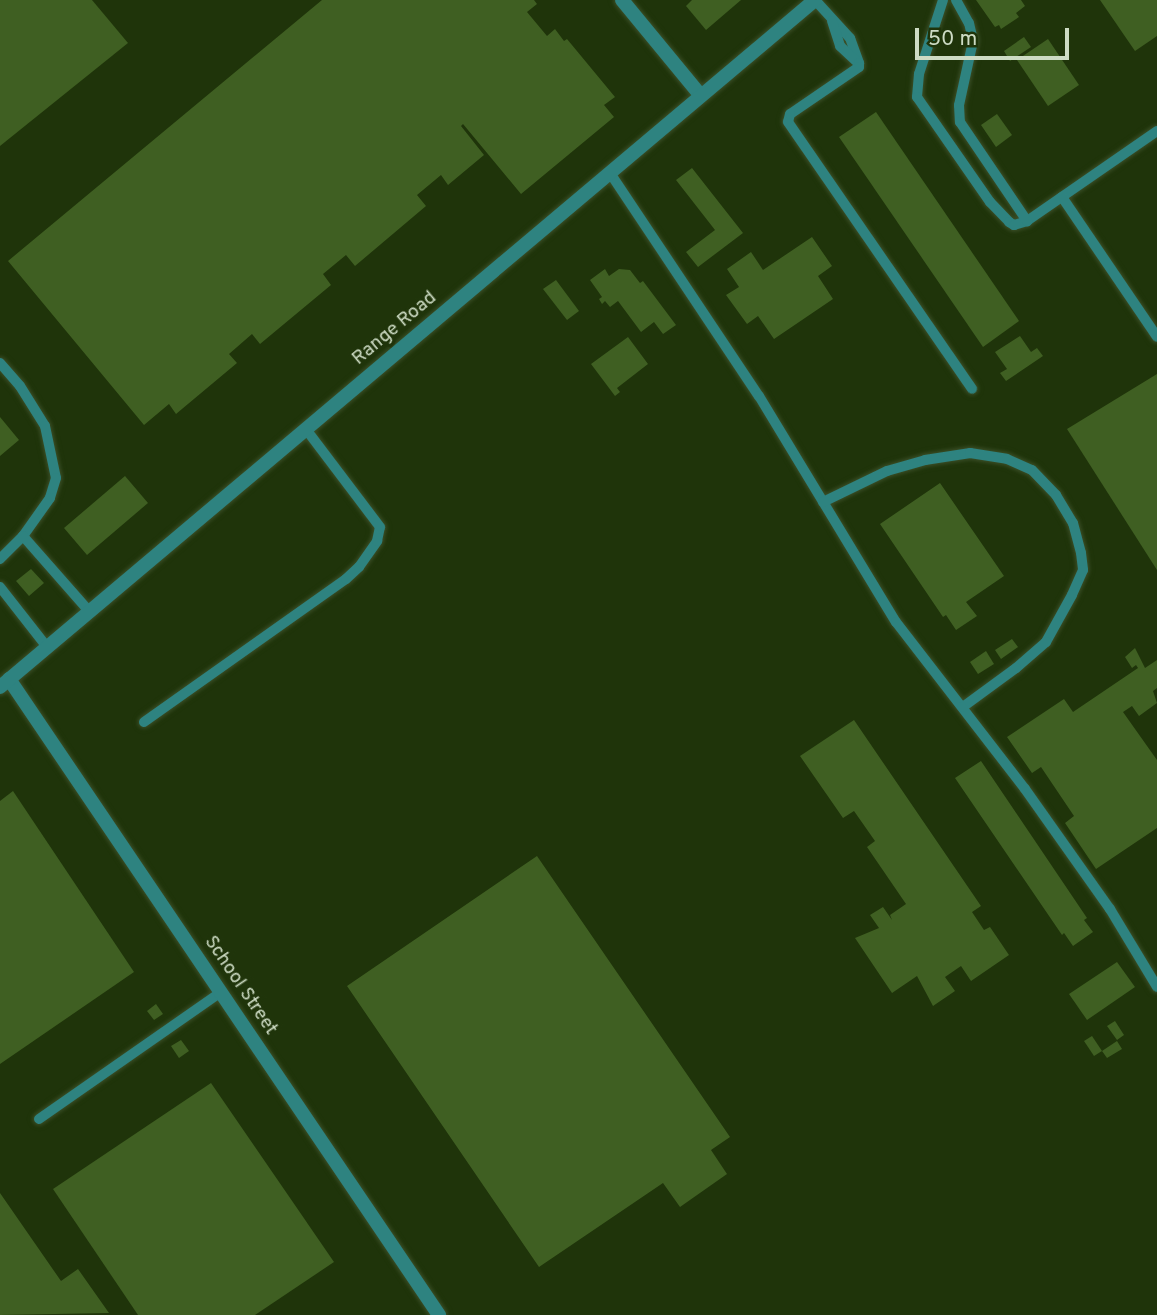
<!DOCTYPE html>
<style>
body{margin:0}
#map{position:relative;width:1157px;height:1315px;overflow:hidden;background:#1f340a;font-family:Overpass,sans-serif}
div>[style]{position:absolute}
.building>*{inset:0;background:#3f5f22}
.roads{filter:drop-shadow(0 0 2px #3b4f28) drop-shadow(0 0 2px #3b4f28)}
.lane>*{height:10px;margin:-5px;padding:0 5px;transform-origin:5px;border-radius:5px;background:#2e8380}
.street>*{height:14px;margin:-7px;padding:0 7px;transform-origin:7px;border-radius:7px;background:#2e8380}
span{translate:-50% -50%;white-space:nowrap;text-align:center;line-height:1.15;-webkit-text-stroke:7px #1f340a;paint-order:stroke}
.street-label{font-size:19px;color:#cddbc4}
.scale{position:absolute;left:915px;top:28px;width:154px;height:32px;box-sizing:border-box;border:4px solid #cddbc4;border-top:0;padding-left:9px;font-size:21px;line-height:24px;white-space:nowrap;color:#cddbc4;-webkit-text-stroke:5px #1f340a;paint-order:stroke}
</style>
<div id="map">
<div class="building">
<i style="clip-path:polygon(0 0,92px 0,128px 43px,0 146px)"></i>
<i style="clip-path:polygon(322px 0,534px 0,537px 4px,527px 12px,547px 36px,555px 29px,564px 41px,567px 39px,615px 97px,604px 105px,614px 117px,521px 194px,463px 124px,461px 126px,484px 155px,448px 185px,441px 175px,417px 195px,426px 206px,355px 266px,346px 255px,323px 274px,331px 285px,260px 344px,252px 334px,229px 354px,237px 363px,176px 414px,169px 404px,144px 425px,8px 261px)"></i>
<i style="clip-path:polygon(692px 0,741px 0,706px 30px,686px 6px)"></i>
<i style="clip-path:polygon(976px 0,1021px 0,1025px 6px,1016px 13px,1019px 17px,1001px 29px,999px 25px,995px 27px)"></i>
<i style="clip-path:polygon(1100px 0,1157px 0,1157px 36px,1135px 51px)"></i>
<i style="clip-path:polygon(1024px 37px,1031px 47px,1010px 61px,1004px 51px)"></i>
<i style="clip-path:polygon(1048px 39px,1079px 85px,1048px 106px,1017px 60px)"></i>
<i style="clip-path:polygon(876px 112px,1019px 321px,983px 347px,839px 137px)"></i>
<i style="clip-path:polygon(997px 114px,1012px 135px,996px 147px,981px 125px)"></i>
<i style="clip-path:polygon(692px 168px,743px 233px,698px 267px,686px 252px,715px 230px,676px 180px)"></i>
<i style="clip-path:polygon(812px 237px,832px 266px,818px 276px,833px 299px,774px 339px,758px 316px,747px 324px,726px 295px,739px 287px,727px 269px,751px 252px,763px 270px)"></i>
<i style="clip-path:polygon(605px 269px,609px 276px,619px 269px,630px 270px,640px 283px,643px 281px,676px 325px,663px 334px,654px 322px,641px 332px,618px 301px,610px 307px,605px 301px,602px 304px,599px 299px,602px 297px,590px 280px)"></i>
<i style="clip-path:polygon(556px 280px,579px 311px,567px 320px,543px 289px)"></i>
<i style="clip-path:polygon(1020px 336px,1031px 352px,1037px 348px,1043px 356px,1006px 381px,1000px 373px,1007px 369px,995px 352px)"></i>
<i style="clip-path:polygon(628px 337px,648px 364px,617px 388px,620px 392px,615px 396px,591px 364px)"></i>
<i style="clip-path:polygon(1157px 374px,1157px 570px,1067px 429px)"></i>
<i style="clip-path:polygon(0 417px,19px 440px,0 456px)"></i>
<i style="clip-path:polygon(125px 476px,148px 503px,87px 555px,64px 528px)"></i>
<i style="clip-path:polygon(940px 483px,1004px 576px,966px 602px,977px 616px,956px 630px,946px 615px,943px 617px,880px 524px)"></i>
<i style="clip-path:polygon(31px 569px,44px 583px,29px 596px,16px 581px)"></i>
<i style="clip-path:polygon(1012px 639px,1018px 647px,1001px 659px,995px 650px)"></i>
<i style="clip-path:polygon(1135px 648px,1145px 668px,1157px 660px,1157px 688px,1153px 691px,1157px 703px,1139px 716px,1132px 706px,1123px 712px,1157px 760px,1157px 828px,1096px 869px,1065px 823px,1074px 816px,1041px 767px,1032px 773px,1007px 737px,1064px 699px,1073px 712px,1138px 668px,1136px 665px,1132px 668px,1125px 657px)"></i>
<i style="clip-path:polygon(986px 651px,994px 664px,978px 674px,970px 662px)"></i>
<i style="clip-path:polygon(854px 720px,981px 906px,972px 912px,984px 930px,990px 927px,1009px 955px,971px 981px,961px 966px,945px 977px,955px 991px,933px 1006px,917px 976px,892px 993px,855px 938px,879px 928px,870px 915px,883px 907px,892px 920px,890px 915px,906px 904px,867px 847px,875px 841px,854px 811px,843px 818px,800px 756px)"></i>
<i style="clip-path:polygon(981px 761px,1087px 918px,1084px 920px,1093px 932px,1073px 946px,1064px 933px,1062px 935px,955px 778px)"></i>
<i style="clip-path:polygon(13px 791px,134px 972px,0 1064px,0 801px)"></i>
<i style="clip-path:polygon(537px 856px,730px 1137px,711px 1150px,727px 1174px,680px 1207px,663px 1183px,539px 1267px,347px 986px)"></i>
<i style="clip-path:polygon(1117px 962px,1135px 987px,1087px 1020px,1069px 994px)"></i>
<i style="clip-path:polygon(156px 1004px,163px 1014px,154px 1020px,147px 1011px)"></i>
<i style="clip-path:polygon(1115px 1021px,1124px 1035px,1117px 1040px,1107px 1026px)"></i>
<i style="clip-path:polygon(1092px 1036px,1102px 1051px,1094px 1056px,1084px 1041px)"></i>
<i style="clip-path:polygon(181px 1040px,189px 1051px,179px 1058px,171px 1046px)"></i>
<i style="clip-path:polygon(1117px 1041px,1122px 1049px,1107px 1058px,1102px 1051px)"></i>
<i style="clip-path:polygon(211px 1083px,334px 1262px,255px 1315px,138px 1315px,53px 1189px)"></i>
<i style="clip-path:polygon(0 1193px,61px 1281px,78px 1269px,109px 1313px,0 1315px)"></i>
</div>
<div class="roads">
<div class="lane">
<i style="left:815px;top:0;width:52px;rotate:47.4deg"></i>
<i style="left:850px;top:38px;width:27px;rotate:70deg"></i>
<i style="left:943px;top:0;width:78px;rotate:108deg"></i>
<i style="left:919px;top:74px;width:23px;rotate:95deg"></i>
<i style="left:917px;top:97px;width:128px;rotate:55.2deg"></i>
<i style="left:990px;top:202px;width:28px;rotate:46deg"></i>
<i style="left:1009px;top:222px;width:6px;rotate:31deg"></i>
<i style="left:1014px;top:225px;width:14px;rotate:-17deg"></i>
<i style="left:1027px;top:221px;width:158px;rotate:-34.7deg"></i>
<i style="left:956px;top:0;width:26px;rotate:61deg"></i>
<i style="left:969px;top:23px;width:18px;rotate:77deg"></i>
<i style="left:973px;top:41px;width:66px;rotate:102.3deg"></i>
<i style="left:959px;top:105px;width:17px;rotate:87deg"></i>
<i style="left:960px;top:122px;width:120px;rotate:55.9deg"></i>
<i style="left:832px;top:21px;width:26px;rotate:72deg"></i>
<i style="left:840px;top:46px;width:22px;rotate:43deg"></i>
<i style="left:859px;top:63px;width:4px;rotate:90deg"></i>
<i style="left:859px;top:67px;width:83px;rotate:145.7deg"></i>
<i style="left:790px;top:114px;width:8px;rotate:104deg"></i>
<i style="left:788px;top:122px;width:324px;rotate:55.4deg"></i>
<i style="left:610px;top:173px;width:268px;rotate:56.3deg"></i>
<i style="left:759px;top:396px;width:264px;rotate:58.8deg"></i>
<i style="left:896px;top:622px;width:211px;rotate:52.3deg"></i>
<i style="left:1025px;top:789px;width:147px;rotate:54.7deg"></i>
<i style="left:1110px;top:909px;width:91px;rotate:58.9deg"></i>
<i style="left:1062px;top:197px;width:169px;rotate:55.8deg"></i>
<i style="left:0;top:363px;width:30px;rotate:49deg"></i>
<i style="left:20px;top:386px;width:47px;rotate:58deg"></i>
<i style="left:45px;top:426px;width:53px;rotate:78.1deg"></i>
<i style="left:56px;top:478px;width:21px;rotate:107deg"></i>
<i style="left:50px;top:498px;width:47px;rotate:125.4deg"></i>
<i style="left:23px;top:536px;width:33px;rotate:135deg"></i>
<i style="left:823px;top:502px;width:71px;rotate:-25.8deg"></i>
<i style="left:887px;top:471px;width:40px;rotate:-16deg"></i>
<i style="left:925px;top:460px;width:46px;rotate:-8.8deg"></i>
<i style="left:970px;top:453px;width:37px;rotate:9deg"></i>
<i style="left:1007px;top:459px;width:27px;rotate:24deg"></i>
<i style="left:1032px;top:470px;width:35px;rotate:46deg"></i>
<i style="left:1056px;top:495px;width:33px;rotate:59deg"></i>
<i style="left:1073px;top:523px;width:31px;rotate:75deg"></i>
<i style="left:1081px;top:553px;width:17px;rotate:83deg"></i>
<i style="left:1083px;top:570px;width:27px;rotate:114deg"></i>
<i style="left:1072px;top:595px;width:54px;rotate:119deg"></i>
<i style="left:1046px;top:642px;width:40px;rotate:139deg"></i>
<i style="left:1016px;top:668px;width:66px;rotate:143.7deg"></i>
<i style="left:23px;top:536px;width:100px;rotate:48.7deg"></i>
<i style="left:0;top:587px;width:76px;rotate:51.9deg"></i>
<i style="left:144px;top:722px;width:247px;rotate:-35.3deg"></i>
<i style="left:346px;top:579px;width:18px;rotate:-43deg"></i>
<i style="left:359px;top:567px;width:32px;rotate:-55deg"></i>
<i style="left:377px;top:541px;width:14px;rotate:-78deg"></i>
<i style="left:380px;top:527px;width:123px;rotate:-127.1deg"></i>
<i style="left:39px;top:1119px;width:222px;rotate:-34.9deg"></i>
</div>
<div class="street">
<i style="left:622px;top:0;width:124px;rotate:50.5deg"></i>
<i style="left:9px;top:679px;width:768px;rotate:55.94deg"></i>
<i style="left:0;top:687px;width:1066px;rotate:-40.13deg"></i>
</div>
</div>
<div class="street-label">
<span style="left:395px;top:329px;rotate:-40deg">Range Road</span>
<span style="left:240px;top:986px;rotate:56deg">School Street</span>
</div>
<div class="scale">50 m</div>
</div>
